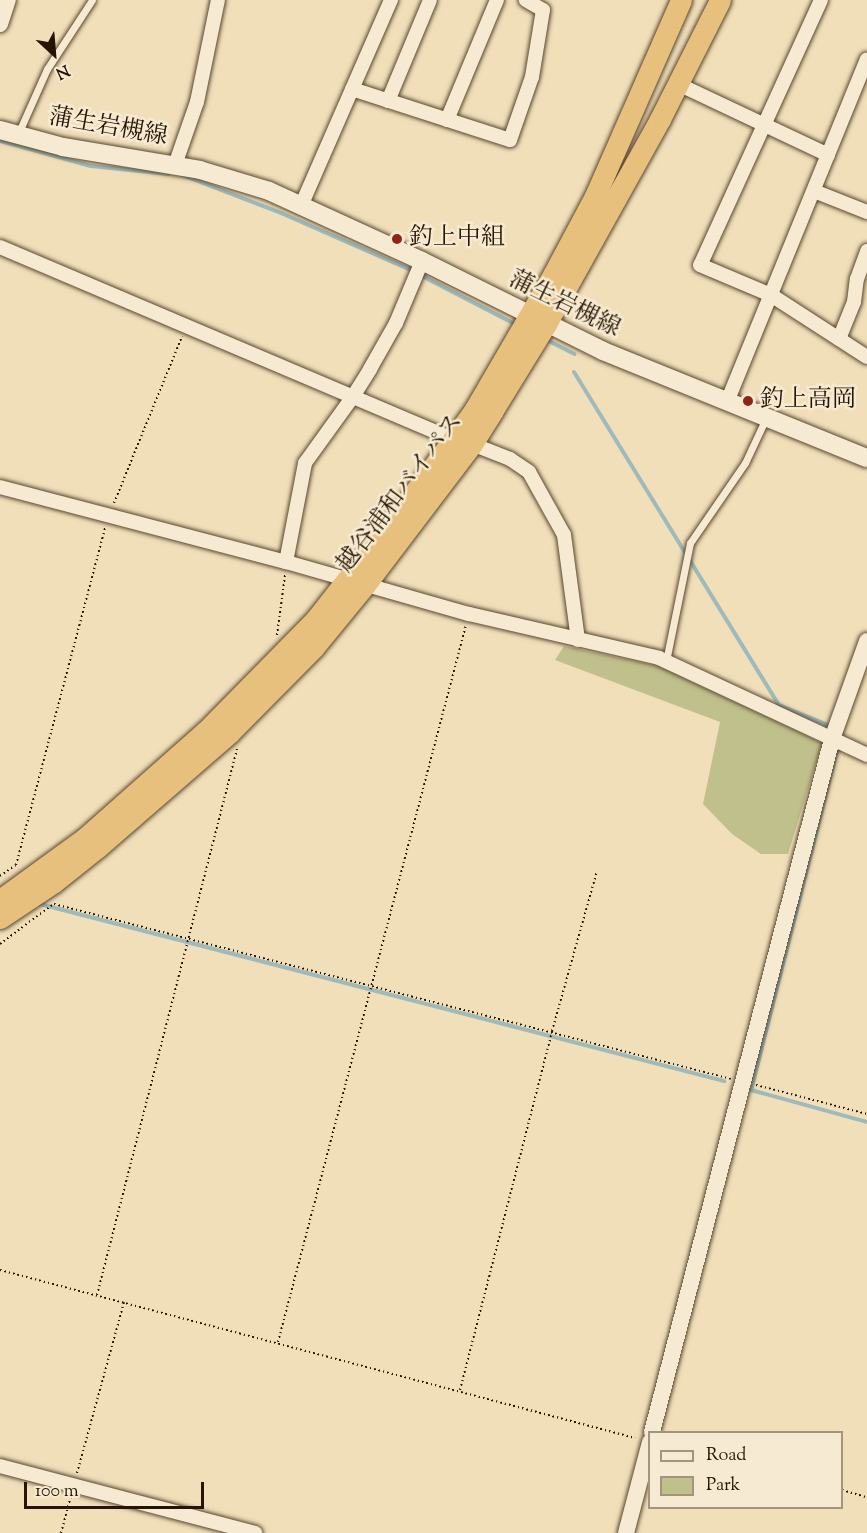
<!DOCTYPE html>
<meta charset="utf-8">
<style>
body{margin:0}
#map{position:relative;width:867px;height:1533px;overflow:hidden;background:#f1dfba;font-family:"Sorts Mill Goudy","Noto Serif JP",serif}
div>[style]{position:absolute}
.green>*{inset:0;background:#c0c08c}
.stream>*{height:4px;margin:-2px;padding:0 2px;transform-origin:2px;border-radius:2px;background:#9fbaba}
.path>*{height:2px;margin-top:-1px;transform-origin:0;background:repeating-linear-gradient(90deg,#261400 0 1.5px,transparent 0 4.5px)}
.roads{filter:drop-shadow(0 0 2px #59472e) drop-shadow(0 0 2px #59472e)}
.service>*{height:7px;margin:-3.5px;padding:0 3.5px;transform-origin:3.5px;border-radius:3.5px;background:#f6ead2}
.minor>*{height:14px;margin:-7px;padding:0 7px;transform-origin:7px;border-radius:7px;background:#f6ead2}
.tertiary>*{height:16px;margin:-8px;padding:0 8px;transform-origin:8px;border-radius:8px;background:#f6ead2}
.secondary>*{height:18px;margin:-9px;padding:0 9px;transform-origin:9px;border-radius:9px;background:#f6ead2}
.trunk>*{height:21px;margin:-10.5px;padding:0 10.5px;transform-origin:10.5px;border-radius:10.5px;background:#e8c07d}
.dots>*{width:16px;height:16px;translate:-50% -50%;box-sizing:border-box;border:3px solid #f6ead2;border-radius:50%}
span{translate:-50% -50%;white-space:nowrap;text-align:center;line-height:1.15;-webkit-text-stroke:5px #f6ead2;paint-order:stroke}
.street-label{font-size:24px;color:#261400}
.poi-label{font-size:24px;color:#261400}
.left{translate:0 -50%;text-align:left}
.legend{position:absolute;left:648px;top:1431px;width:195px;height:78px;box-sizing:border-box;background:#f6ead2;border:2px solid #a3947e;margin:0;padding:8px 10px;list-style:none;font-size:18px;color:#261400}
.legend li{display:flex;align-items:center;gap:12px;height:30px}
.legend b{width:30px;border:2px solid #a3947e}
.north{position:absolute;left:24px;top:24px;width:60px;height:60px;-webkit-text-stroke:4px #f6ead2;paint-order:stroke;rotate:154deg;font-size:16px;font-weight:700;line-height:24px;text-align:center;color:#261400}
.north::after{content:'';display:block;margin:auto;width:21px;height:27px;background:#261400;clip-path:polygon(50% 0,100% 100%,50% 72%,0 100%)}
.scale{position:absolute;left:24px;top:1482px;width:180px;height:27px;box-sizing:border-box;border:3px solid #261400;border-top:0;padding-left:8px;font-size:18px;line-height:21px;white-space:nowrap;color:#261400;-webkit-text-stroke:4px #f6ead2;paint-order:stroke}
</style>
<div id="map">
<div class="green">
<i style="clip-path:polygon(564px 646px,658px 666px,822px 743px,788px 854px,761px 854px,732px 834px,703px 804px,720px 722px,555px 660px)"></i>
</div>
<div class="stream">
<i style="left:0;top:141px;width:94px;rotate:15.4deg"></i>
<i style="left:91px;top:166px;width:78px;rotate:5.9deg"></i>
<i style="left:182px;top:175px;width:106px;rotate:21deg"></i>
<i style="left:281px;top:213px;width:144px;rotate:23.7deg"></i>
<i style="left:420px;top:275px;width:109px;rotate:27.3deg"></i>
<i style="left:545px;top:339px;width:33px;rotate:27deg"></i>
<i style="left:574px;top:372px;width:391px;rotate:58.4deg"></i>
<i style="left:779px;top:705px;width:58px;rotate:22.2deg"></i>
<i style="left:842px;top:731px;width:370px;rotate:104.2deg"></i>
<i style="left:751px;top:1090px;width:120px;rotate:15.4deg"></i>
<i style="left:36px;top:903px;width:711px;rotate:14.51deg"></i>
</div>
<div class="path">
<i style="left:114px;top:503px;width:180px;rotate:-67.8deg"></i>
<i style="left:277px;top:635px;width:61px;rotate:-82.4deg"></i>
<i style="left:0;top:876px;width:19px;rotate:-35deg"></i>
<i style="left:16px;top:865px;width:349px;rotate:-75.2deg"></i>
<i style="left:29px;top:922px;width:31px;rotate:-36deg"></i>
<i style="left:54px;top:904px;width:699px;rotate:14.49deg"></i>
<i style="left:0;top:944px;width:36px;rotate:-37deg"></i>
<i style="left:756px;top:1085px;width:115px;rotate:14.6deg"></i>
<i style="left:0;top:1270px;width:657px;rotate:14.82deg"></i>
<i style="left:97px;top:1295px;width:564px;rotate:-75.62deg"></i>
<i style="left:278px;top:1342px;width:741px;rotate:-75.31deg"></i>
<i style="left:460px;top:1390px;width:371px;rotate:-75.6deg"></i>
<i style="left:552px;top:1031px;width:166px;rotate:-74.3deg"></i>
<i style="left:77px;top:1473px;width:177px;rotate:-74.6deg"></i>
<i style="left:842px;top:1490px;width:26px;rotate:16deg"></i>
<i style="left:61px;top:1533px;width:38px;rotate:-75deg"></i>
</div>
<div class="roads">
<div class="service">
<i style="left:18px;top:134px;width:71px;rotate:-66deg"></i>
<i style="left:47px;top:69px;width:82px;rotate:-56.9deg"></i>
<i style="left:666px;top:661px;width:120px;rotate:-78.5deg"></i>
<i style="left:690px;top:543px;width:97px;rotate:-55.5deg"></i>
<i style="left:745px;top:463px;width:50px;rotate:-65deg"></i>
</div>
<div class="minor">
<i style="left:821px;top:0;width:291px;rotate:114.5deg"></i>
<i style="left:700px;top:265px;width:77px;rotate:22.9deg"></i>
<i style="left:771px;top:295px;width:114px;rotate:32.9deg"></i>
<i style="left:678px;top:84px;width:166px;rotate:25.3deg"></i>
<i style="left:352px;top:89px;width:166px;rotate:17.9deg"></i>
<i style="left:510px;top:140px;width:67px;rotate:-70.8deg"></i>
<i style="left:532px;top:77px;width:68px;rotate:-80.7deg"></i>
<i style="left:543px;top:10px;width:20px;rotate:-150deg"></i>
<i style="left:388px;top:101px;width:109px;rotate:-67.4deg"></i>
<i style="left:447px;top:120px;width:130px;rotate:-67.4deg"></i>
<i style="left:175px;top:165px;width:67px;rotate:-70.8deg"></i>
<i style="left:197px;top:102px;width:104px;rotate:-78.4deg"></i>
<i style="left:814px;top:191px;width:57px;rotate:21.6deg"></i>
<i style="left:301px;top:206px;width:225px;rotate:-66.4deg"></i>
<i style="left:0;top:247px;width:492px;rotate:23deg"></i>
<i style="left:839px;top:339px;width:40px;rotate:-68deg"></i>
<i style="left:854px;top:302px;width:23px;rotate:-83deg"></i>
<i style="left:857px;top:279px;width:30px;rotate:-70deg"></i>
<i style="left:727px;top:402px;width:370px;rotate:-67.8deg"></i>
<i style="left:472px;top:444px;width:41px;rotate:21.5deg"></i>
<i style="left:510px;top:459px;width:23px;rotate:34deg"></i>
<i style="left:529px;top:472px;width:72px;rotate:60.9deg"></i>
<i style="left:564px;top:535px;width:106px;rotate:82.4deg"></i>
<i style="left:0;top:487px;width:296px;rotate:14.7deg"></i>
<i style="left:286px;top:562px;width:190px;rotate:15.9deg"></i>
<i style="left:469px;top:614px;width:195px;rotate:13deg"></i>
<i style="left:659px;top:658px;width:230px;rotate:25deg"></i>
<i style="left:286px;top:562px;width:101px;rotate:-79.1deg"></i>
<i style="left:305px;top:463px;width:84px;rotate:-54.2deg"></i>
<i style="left:354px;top:395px;width:31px;rotate:-58deg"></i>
<i style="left:370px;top:369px;width:53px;rotate:-60.5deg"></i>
<i style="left:396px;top:323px;width:67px;rotate:-67.2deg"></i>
<i style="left:0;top:1466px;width:264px;rotate:14.7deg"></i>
</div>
<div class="tertiary">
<i style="left:0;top:24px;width:25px;rotate:-72deg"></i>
<i style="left:652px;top:1432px;width:716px;rotate:-75.44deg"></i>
<i style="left:832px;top:739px;width:104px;rotate:-70.3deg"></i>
<i style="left:626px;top:1533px;width:94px;rotate:-75.2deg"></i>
</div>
<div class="secondary">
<i style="left:0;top:130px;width:65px;rotate:15.1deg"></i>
<i style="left:63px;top:147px;width:139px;rotate:9.5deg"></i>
<i style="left:200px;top:170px;width:72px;rotate:16.9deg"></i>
<i style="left:269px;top:191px;width:168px;rotate:24.6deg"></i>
<i style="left:422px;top:261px;width:202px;rotate:26.4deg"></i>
<i style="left:603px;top:351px;width:285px;rotate:22.1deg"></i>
</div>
<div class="trunk">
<i style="left:0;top:900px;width:105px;rotate:-36.1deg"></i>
<i style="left:85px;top:838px;width:162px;rotate:-41.5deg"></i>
<i style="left:206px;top:731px;width:157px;rotate:-45.5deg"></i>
<i style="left:316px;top:619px;width:137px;rotate:-51.8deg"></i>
<i style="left:401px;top:511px;width:126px;rotate:-54deg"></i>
<i style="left:475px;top:409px;width:155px;rotate:-59.8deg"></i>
<i style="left:553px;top:275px;width:89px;rotate:-62deg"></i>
<i style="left:595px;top:196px;width:214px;rotate:-66.3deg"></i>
<i style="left:0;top:918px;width:65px;rotate:-33.7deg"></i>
<i style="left:54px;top:882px;width:56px;rotate:-38.5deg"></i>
<i style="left:98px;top:847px;width:174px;rotate:-41deg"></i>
<i style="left:229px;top:733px;width:121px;rotate:-45.3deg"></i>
<i style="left:314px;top:647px;width:80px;rotate:-50.6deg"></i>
<i style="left:365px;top:585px;width:177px;rotate:-52.8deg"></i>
<i style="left:472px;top:444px;width:40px;rotate:-58deg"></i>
<i style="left:493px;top:410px;width:101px;rotate:-58.4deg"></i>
<i style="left:546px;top:324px;width:235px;rotate:-60.9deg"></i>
<i style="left:660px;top:119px;width:133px;rotate:-63.2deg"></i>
</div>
</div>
<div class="dots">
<i style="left:397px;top:239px;background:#8f2418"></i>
<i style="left:748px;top:401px;background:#8f2418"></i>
</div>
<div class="street-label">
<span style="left:108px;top:128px;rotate:10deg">蒲生岩槻線</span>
<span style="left:564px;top:305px;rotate:26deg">蒲生岩槻線</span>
<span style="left:401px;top:494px;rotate:-53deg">越谷浦和バイパス</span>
</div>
<div class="poi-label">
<span class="left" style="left:409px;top:239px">釣上中組</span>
<span class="left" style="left:760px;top:401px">釣上高岡</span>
</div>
<ul class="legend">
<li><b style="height:8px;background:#f6ead2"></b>Road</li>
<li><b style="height:16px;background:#c0c08c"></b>Park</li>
</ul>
<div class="north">N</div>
<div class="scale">100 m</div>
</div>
